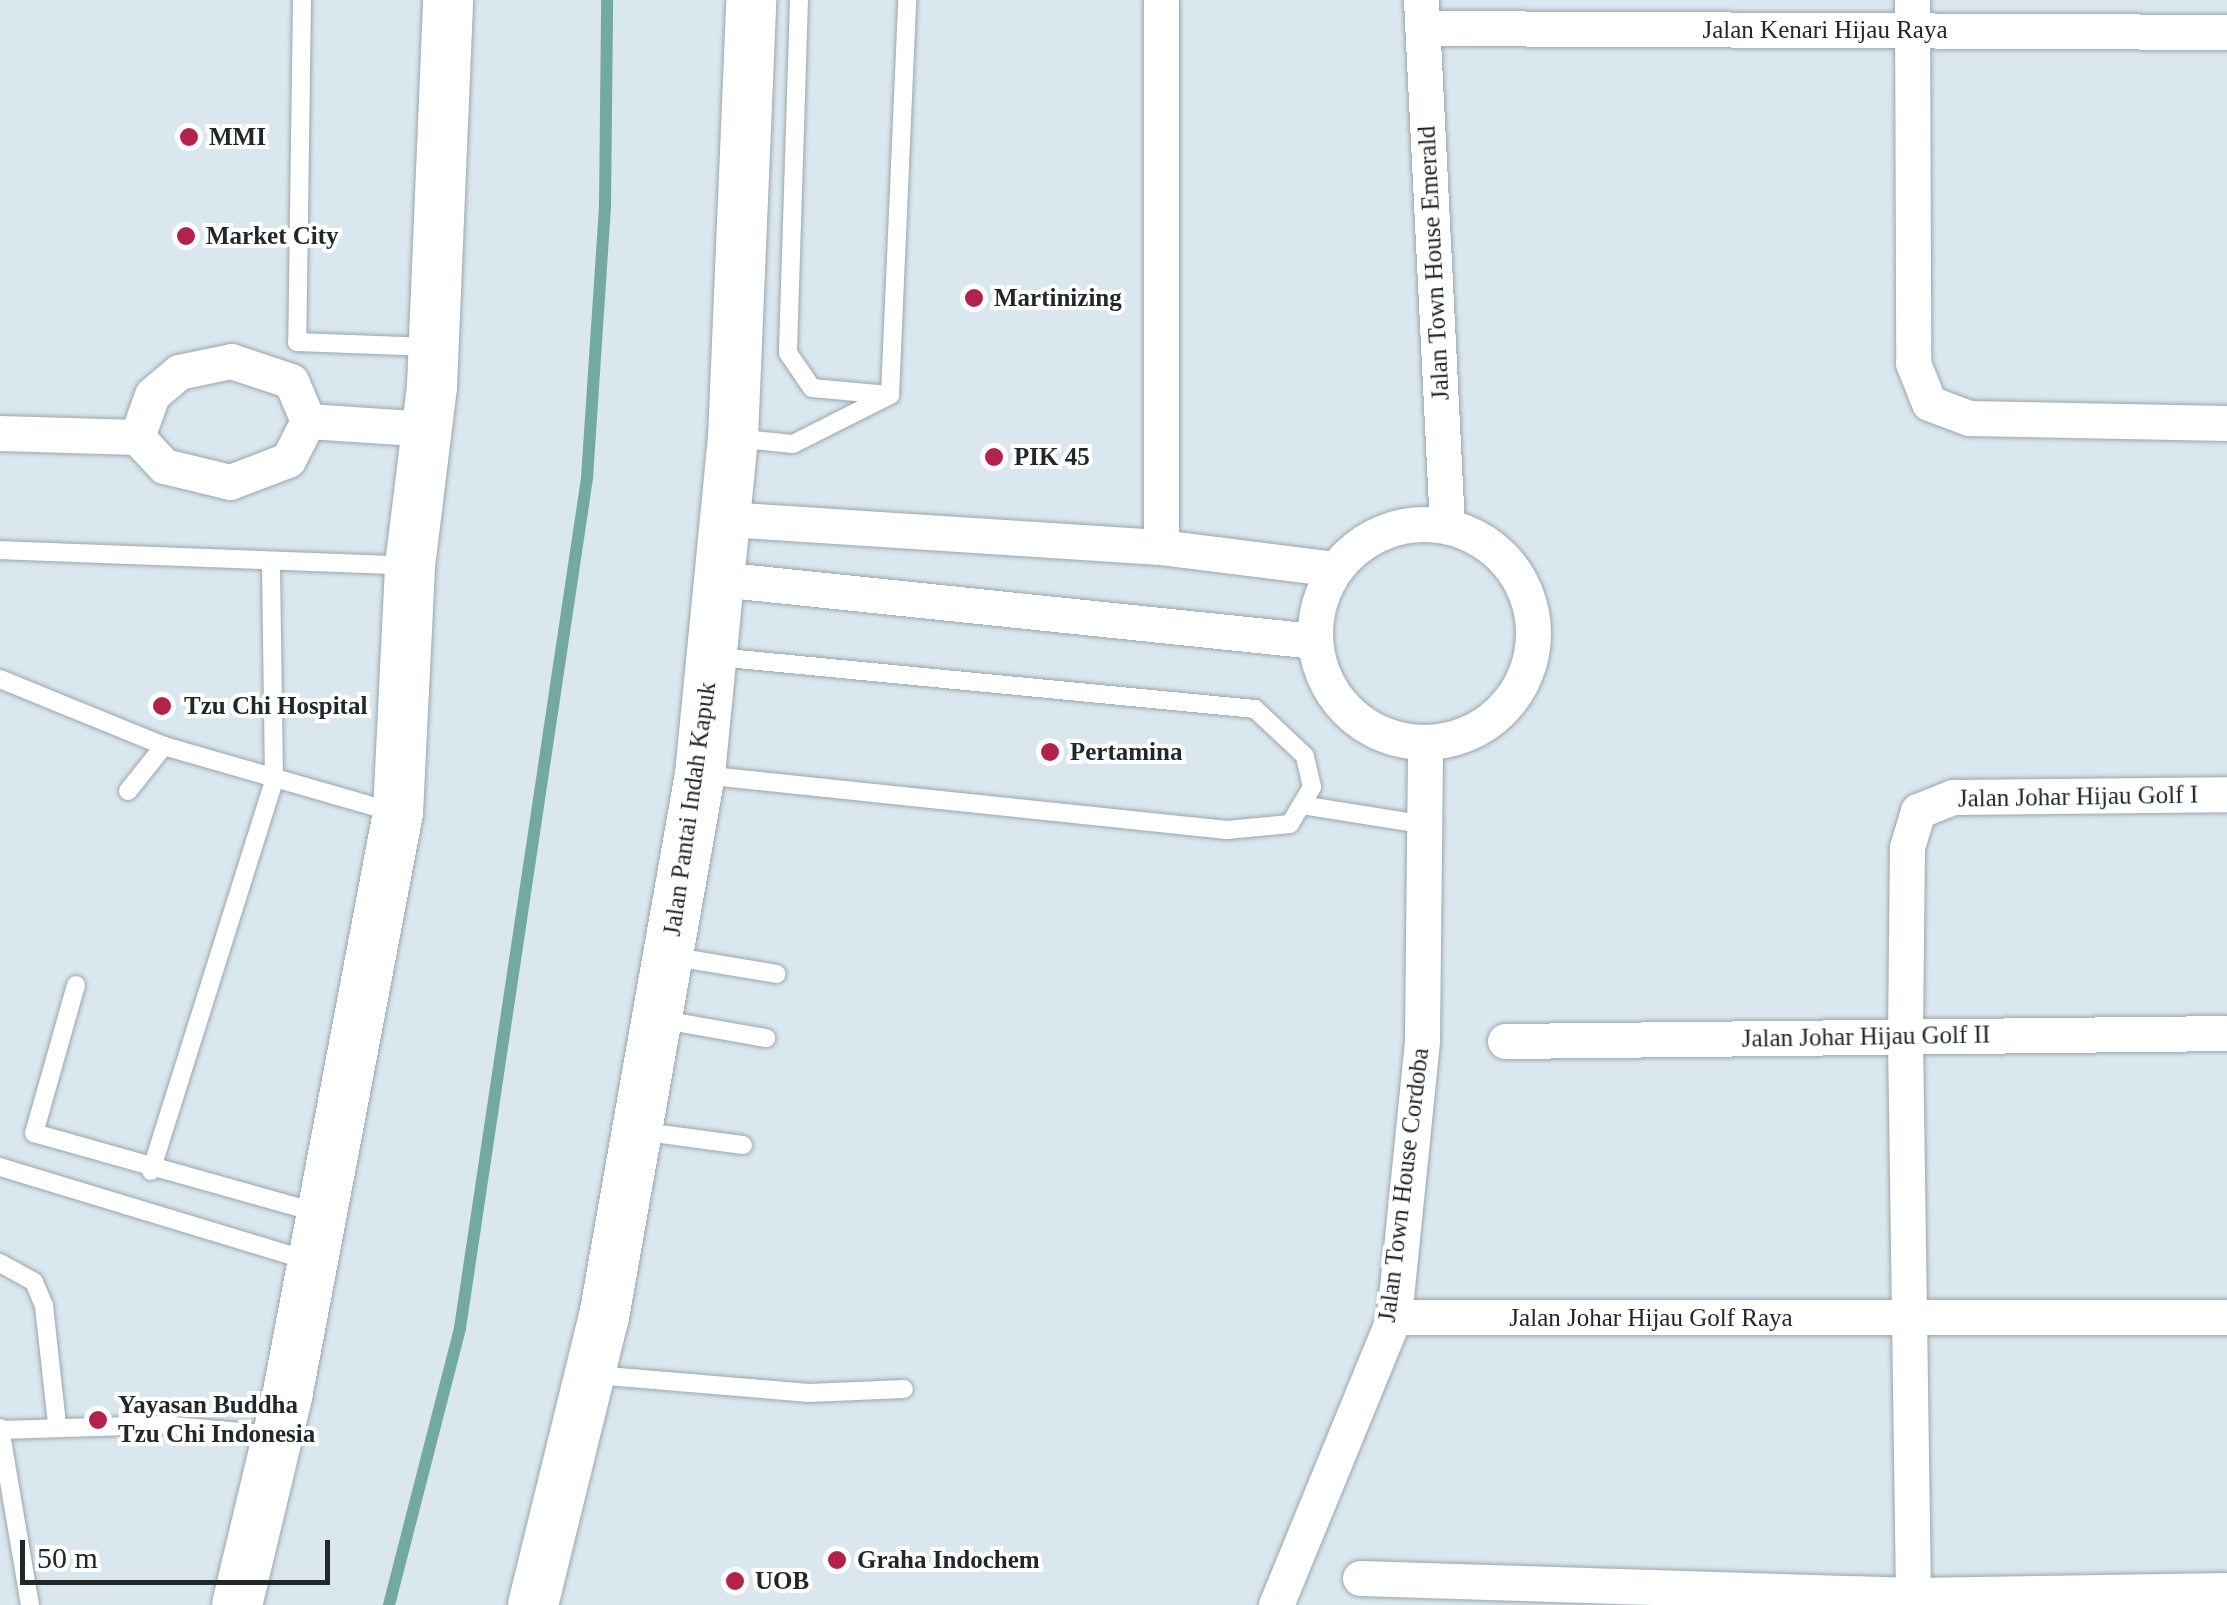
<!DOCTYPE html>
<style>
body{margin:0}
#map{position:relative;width:2227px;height:1605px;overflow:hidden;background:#dae7ef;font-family:Georgia,serif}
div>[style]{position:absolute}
.stream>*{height:12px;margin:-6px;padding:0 6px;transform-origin:6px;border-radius:6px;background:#74a9a0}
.roads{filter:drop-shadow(0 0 2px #9aa6ae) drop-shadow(0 0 2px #9aa6ae)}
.lane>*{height:18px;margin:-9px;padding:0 9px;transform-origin:9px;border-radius:9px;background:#fff}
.street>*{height:35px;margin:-17.5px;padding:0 17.5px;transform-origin:17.5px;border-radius:17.5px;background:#fff}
.street>.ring{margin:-17.5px;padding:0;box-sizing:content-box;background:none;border:35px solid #fff;border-radius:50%}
.secondary>*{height:50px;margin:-25px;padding:0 25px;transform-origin:25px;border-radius:25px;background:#fff}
.dots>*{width:28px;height:28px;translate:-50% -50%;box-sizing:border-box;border:5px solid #fff;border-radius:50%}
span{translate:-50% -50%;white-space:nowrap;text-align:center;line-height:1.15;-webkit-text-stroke:8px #fff;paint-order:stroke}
.street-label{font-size:25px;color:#22272a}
.poi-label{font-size:25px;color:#22272a;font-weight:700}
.left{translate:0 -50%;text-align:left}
.scale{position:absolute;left:20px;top:1540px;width:310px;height:45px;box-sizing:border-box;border:5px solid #22272a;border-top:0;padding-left:12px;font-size:30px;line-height:35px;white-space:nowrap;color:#22272a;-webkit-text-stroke:8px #fff;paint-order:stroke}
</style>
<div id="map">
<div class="stream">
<i style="left:389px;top:1605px;width:286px;rotate:-75.6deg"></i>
<i style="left:460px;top:1328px;width:859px;rotate:-81.5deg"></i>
<i style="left:587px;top:478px;width:273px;rotate:-86.2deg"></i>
<i style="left:605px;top:206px;width:206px;rotate:-89.4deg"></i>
</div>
<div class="roads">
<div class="lane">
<i style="left:302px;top:0;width:342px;rotate:90.8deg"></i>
<i style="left:297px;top:342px;width:132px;rotate:2.2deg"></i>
<i style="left:799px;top:0;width:353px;rotate:91.8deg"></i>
<i style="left:788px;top:353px;width:42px;rotate:55.6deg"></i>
<i style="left:812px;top:388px;width:77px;rotate:5.2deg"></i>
<i style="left:734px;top:438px;width:59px;rotate:5.8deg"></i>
<i style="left:793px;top:444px;width:109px;rotate:-26.8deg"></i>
<i style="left:890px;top:395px;width:395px;rotate:-87.5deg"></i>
<i style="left:0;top:550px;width:409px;rotate:2.2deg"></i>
<i style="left:0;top:679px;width:177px;rotate:22.2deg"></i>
<i style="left:164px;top:746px;width:237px;rotate:16.1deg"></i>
<i style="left:702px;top:775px;width:528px;rotate:5.98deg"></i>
<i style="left:1227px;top:830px;width:63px;rotate:-5.4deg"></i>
<i style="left:1290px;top:824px;width:43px;rotate:-59.3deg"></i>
<i style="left:1312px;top:787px;width:32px;rotate:-103deg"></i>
<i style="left:1305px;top:756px;width:69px;rotate:-136.8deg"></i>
<i style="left:1255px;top:709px;width:541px;rotate:-174.48deg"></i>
<i style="left:128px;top:791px;width:58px;rotate:-51.3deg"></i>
<i style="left:1308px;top:806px;width:114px;rotate:9.1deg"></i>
<i style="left:669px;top:956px;width:109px;rotate:9.5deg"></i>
<i style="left:76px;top:985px;width:154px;rotate:105.8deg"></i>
<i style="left:34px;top:1133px;width:295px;rotate:15.7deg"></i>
<i style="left:658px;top:1019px;width:110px;rotate:10deg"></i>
<i style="left:639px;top:1131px;width:105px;rotate:7.7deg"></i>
<i style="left:0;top:1167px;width:324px;rotate:16.9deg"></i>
<i style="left:151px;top:1171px;width:410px;rotate:-72.5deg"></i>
<i style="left:274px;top:780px;width:217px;rotate:-90.8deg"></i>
<i style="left:0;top:1263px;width:39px;rotate:29deg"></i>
<i style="left:34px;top:1282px;width:26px;rotate:67deg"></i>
<i style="left:44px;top:1306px;width:118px;rotate:83.7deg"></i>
<i style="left:595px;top:1375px;width:215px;rotate:4.8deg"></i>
<i style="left:809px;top:1393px;width:95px;rotate:-2.4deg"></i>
<i style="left:0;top:1428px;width:180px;rotate:80.4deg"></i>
<i style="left:1px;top:1430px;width:161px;rotate:-1.8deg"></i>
<i style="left:162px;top:1425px;width:113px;rotate:5.1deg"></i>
</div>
<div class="street">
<i style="left:1161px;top:0;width:547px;rotate:90deg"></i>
<i style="left:1421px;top:0;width:527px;rotate:87.17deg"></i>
<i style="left:1912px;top:0;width:363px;rotate:89.8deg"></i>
<i style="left:1913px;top:363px;width:43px;rotate:68.2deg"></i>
<i style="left:1929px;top:403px;width:43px;rotate:20.6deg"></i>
<i style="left:1969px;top:418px;width:258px;rotate:1.1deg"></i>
<i style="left:1422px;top:28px;width:805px;rotate:0.28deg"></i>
<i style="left:308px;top:421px;width:119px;rotate:3.8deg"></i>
<i style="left:0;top:433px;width:137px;rotate:1.7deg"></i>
<i style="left:137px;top:437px;width:40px;rotate:47deg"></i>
<i style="left:164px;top:466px;width:68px;rotate:13.6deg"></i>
<i style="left:230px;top:482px;width:62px;rotate:-20.8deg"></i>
<i style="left:288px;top:460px;width:44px;rotate:-62.9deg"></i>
<i style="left:308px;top:421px;width:43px;rotate:-113deg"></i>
<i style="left:291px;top:381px;width:63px;rotate:-161.6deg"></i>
<i style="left:231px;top:361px;width:53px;rotate:168.1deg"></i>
<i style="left:179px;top:372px;width:35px;rotate:140deg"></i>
<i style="left:152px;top:395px;width:45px;rotate:109.7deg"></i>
<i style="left:726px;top:519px;width:436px;rotate:3.7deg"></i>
<i style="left:1161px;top:547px;width:174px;rotate:7.2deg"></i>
<i class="ring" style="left:1315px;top:524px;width:183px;height:183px"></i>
<i style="left:719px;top:579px;width:598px;rotate:5.95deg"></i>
<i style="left:1505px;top:1041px;width:722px;rotate:-0.63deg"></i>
<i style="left:1394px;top:1317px;width:833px"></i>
<i style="left:1360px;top:1578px;width:553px;rotate:1.76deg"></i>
<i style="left:1913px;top:1595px;width:314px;rotate:-0.9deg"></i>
<i style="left:1913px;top:1595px;width:559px;rotate:-90.82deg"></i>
<i style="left:1905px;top:1036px;width:189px;rotate:-89.4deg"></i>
<i style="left:1907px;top:847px;width:38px;rotate:-73deg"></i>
<i style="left:1918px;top:811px;width:38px;rotate:-22deg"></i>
<i style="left:1953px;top:797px;width:274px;rotate:-0.6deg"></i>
<i style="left:1276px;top:1605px;width:311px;rotate:-67.7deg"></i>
<i style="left:1394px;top:1317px;width:279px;rotate:-84.2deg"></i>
<i style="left:1422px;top:1039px;width:297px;rotate:-89.4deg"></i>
</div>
<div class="secondary">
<i style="left:237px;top:1605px;width:214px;rotate:-76.5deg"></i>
<i style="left:287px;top:1397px;width:594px;rotate:-79.24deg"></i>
<i style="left:398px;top:813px;width:247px;rotate:-87.2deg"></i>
<i style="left:410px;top:566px;width:181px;rotate:-83deg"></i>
<i style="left:432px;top:386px;width:386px;rotate:-87.6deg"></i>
<i style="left:533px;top:1605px;width:297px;rotate:-76.2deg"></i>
<i style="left:604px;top:1317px;width:551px;rotate:-79.97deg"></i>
<i style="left:700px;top:774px;width:338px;rotate:-84.4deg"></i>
<i style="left:733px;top:438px;width:438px;rotate:-87.6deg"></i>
</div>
</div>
<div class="dots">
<i style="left:189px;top:137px;background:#b3224c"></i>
<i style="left:186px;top:236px;background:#b3224c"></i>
<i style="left:974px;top:298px;background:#b3224c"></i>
<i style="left:994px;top:457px;background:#b3224c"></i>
<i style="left:162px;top:706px;background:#b3224c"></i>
<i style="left:1050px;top:752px;background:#b3224c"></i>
<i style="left:98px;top:1420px;background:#b3224c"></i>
<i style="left:837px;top:1560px;background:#b3224c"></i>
<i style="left:735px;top:1581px;background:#b3224c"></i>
</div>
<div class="street-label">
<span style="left:1825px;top:30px">Jalan Kenari Hijau Raya</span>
<span style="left:1434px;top:263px;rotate:-93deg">Jalan Town House Emerald</span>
<span style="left:2078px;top:797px;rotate:-1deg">Jalan Johar Hijau Golf I</span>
<span style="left:690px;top:809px;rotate:-82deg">Jalan Pantai Indah Kapuk</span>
<span style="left:1866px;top:1037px;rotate:-1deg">Jalan Johar Hijau Golf II</span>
<span style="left:1404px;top:1185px;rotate:-83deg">Jalan Town House Cordoba</span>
<span style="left:1651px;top:1318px">Jalan Johar Hijau Golf Raya</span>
</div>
<div class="poi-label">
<span class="left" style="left:209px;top:137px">MMI</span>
<span class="left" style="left:206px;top:236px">Market City</span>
<span class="left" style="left:994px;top:298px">Martinizing</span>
<span class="left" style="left:1014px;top:457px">PIK 45</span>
<span class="left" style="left:184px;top:706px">Tzu Chi Hospital</span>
<span class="left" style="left:1070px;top:752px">Pertamina</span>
<span class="left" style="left:118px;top:1420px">Yayasan Buddha<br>Tzu Chi Indonesia</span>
<span class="left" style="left:857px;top:1560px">Graha Indochem</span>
<span class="left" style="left:755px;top:1581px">UOB</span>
</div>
<div class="scale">50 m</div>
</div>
